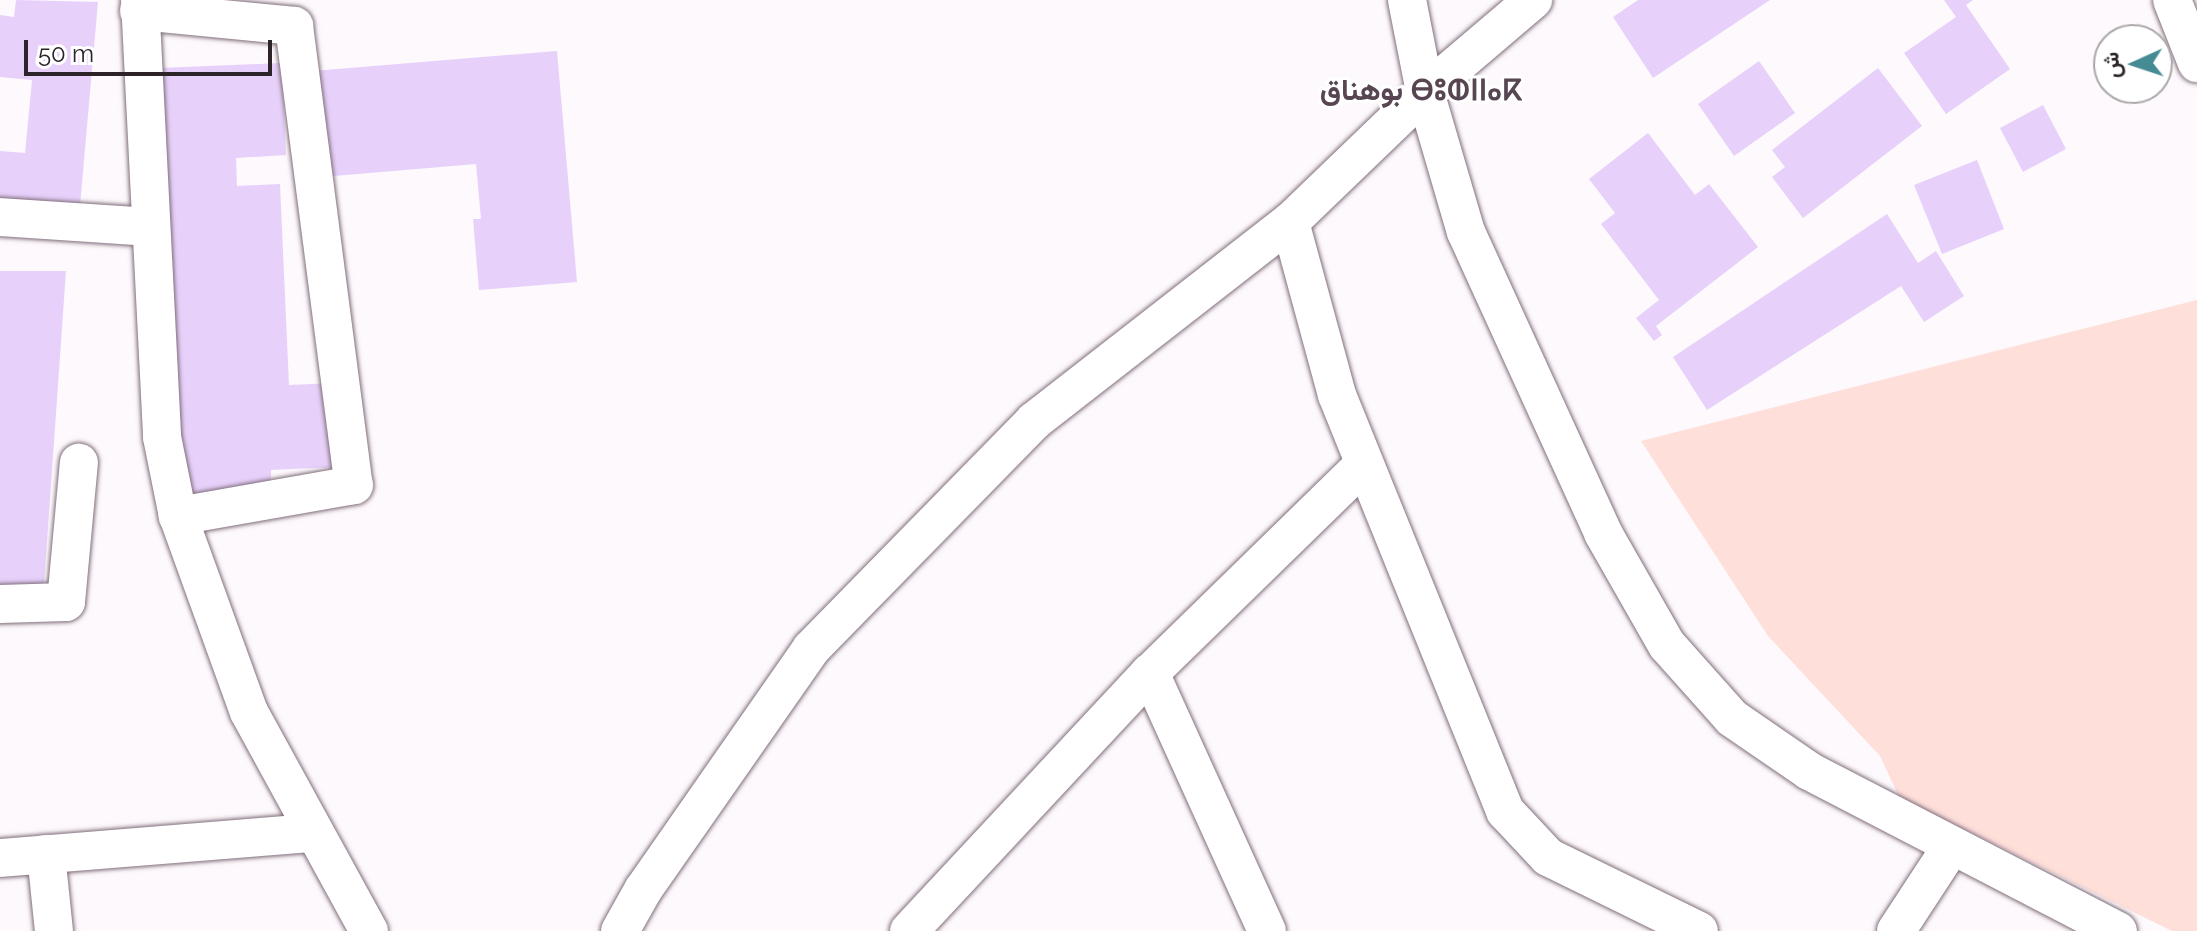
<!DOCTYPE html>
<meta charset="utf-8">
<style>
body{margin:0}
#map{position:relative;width:2197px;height:931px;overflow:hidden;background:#fdf9fc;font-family:Raleway,Vazirmatn,"Noto Sans Tifinagh",sans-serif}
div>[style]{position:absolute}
.green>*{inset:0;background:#fedfda}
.building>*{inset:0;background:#e7d1fb}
.roads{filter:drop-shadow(0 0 2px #816e7c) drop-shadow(0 0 2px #816e7c)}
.street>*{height:38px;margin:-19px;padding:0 19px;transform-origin:19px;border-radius:19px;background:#fff}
span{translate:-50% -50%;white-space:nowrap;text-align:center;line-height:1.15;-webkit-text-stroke:6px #fff;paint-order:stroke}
.district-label{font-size:30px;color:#574552;font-weight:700}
.north{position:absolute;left:2093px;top:24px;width:80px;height:80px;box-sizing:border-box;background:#fff;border:2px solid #aba7aa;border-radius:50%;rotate:267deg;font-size:22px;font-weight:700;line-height:32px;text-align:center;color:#2d242a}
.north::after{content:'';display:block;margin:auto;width:28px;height:36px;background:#448b93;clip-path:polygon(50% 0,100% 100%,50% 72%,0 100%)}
.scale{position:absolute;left:24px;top:40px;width:248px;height:36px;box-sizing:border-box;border:4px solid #2d242a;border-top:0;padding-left:10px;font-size:24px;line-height:28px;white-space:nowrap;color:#2d242a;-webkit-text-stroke:6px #fff;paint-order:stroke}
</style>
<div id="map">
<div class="green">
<i style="clip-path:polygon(2197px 300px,2197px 931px,2172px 931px,1899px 797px,1880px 756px,1768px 636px,1641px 441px)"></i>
</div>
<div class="building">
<i style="clip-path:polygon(16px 0,98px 2px,79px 217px,0 211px,0 151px,25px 153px,32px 80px,0 77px,0 15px,14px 17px)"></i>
<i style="clip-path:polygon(1638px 0,1770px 0,1653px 78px,1613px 17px)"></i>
<i style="clip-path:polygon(1944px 0,1973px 0,1966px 5px,2010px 69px,1946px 114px,1904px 53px,1956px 17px)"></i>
<i style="clip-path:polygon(557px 51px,577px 282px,479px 290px,473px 219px,481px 219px,476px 164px,322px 177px,313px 71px)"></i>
<i style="clip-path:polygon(1759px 61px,1795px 113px,1734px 156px,1698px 104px)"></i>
<i style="clip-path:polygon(282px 63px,286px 155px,236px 158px,237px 186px,280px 184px,289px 385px,334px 383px,337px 467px,271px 470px,271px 493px,179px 497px,159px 68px)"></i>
<i style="clip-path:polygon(1878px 68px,1922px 126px,1803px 218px,1772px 177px,1785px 167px,1772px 150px)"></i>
<i style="clip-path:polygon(2043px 105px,2066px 149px,2023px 172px,2000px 128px)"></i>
<i style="clip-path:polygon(1648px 133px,1695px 195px,1709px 184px,1758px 247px,1656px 326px,1662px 335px,1654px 341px,1636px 318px,1659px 300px,1601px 224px,1615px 213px,1589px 179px)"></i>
<i style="clip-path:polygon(1977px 160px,2004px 229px,1942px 254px,1914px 185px)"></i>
<i style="clip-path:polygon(1887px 214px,1918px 263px,1936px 251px,1964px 296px,1924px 322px,1901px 286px,1707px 410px,1673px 357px)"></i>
<i style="clip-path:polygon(0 271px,66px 271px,43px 598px,0 598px)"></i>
</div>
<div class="roads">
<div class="street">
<i style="left:140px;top:0;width:438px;rotate:87.1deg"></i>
<i style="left:162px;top:437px;width:81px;rotate:78.6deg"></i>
<i style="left:178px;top:516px;width:208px;rotate:70.1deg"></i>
<i style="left:249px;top:712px;width:250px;rotate:61.3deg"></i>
<i style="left:1407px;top:0;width:94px;rotate:78.9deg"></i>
<i style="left:1425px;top:92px;width:146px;rotate:73.7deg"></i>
<i style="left:1466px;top:232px;width:331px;rotate:65.5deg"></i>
<i style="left:1603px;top:533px;width:129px;rotate:60.3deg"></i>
<i style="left:1667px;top:645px;width:98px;rotate:48.3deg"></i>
<i style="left:1732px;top:718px;width:93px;rotate:34.5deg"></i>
<i style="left:1809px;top:771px;width:348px;rotate:27.4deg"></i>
<i style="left:2172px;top:0;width:68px;rotate:68.4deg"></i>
<i style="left:139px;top:11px;width:156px;rotate:5.5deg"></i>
<i style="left:294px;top:26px;width:463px;rotate:82.6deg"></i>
<i style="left:354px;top:485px;width:179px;rotate:170deg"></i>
<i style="left:0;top:217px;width:151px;rotate:3.8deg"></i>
<i style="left:1290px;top:222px;width:179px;rotate:74.8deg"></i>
<i style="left:1337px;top:395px;width:449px;rotate:68deg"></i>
<i style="left:1505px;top:811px;width:63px;rotate:46.9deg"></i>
<i style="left:1548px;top:857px;width:168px;rotate:26.1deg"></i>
<i style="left:0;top:604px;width:66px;rotate:-1.7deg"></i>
<i style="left:66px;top:602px;width:140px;rotate:-84.7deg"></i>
<i style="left:1150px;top:673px;width:283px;rotate:65.6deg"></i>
<i style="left:46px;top:854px;width:77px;rotate:84.1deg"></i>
<i style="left:0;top:858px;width:311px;rotate:-4.6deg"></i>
<i style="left:620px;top:931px;width:47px;rotate:-60.7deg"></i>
<i style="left:643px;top:890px;width:294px;rotate:-55.1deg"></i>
<i style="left:811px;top:649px;width:319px;rotate:-45.6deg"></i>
<i style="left:1034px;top:421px;width:324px;rotate:-37.9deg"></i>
<i style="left:1290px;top:222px;width:187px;rotate:-43.9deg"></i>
<i style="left:1425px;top:92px;width:142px;rotate:-40.4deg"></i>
<i style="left:909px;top:931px;width:353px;rotate:-47deg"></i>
<i style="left:1150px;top:673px;width:299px;rotate:-44.3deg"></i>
<i style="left:1896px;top:931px;width:100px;rotate:-56.8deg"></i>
</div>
</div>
<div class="district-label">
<span style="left:1421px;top:90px">بوهناق ⴱⵓⵀⵏⵏⴰⴽ</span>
</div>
<div class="north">ش</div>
<div class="scale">50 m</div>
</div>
